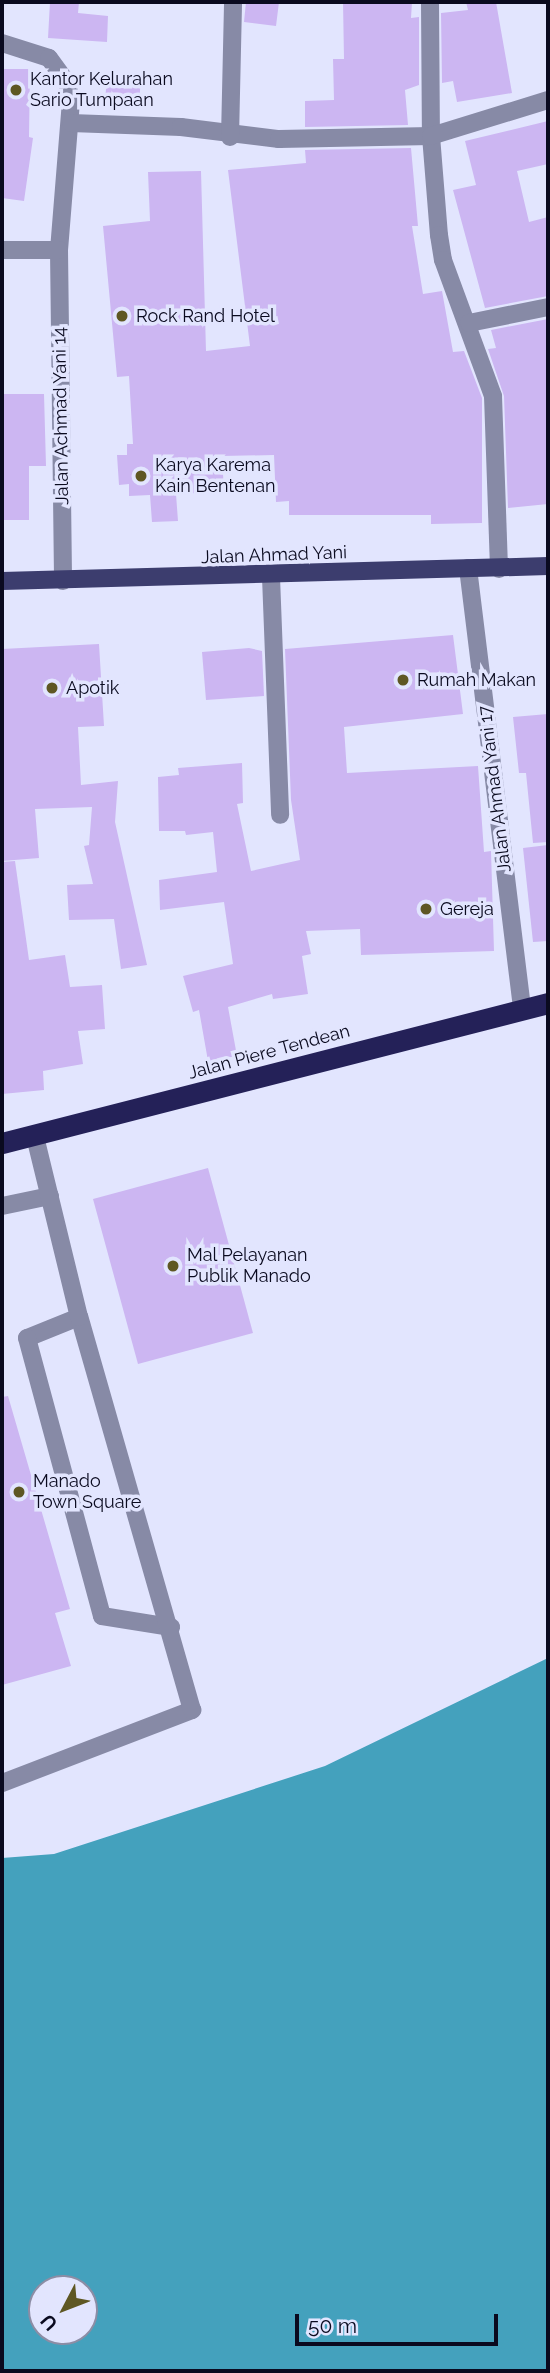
<!DOCTYPE html>
<style>
body{margin:0}
#map{position:relative;width:550px;height:2373px;overflow:hidden;background:#e2e5fe;font-family:Raleway,sans-serif}
div>[style]{position:absolute}
.water>*{inset:0;background:#44a1bd}
.building>*{inset:0;background:#ccb6f2}
.minor>*{height:18px;margin:-9px;padding:0 9px;transform-origin:9px;border-radius:9px;background:#878aa6}
.major>*{height:18px;margin:-9px;padding:0 9px;transform-origin:9px;border-radius:9px;background:#3c3d6e}
.highway>*{height:21px;margin:-10.5px;padding:0 10.5px;transform-origin:10.5px;border-radius:10.5px;background:#242158}
.dots>*{width:19px;height:19px;translate:-50% -50%;box-sizing:border-box;border:4px solid #e2e5fe;border-radius:50%}
span{translate:-50% -50%;white-space:nowrap;text-align:center;line-height:1.15;-webkit-text-stroke:7px #e2e5fe;paint-order:stroke}
.poi-label{font-size:18px;color:#0a0a1f}
.left{translate:0 -50%;text-align:left}
.street-label{font-size:18px;color:#0a0a1f}
.frame{position:absolute;inset:0;border:4px solid #0a0a1f;pointer-events:none}
.north{position:absolute;left:28px;top:2275px;width:70px;height:70px;box-sizing:border-box;background:#e2e5fe;border:2px solid #8c8da5;border-radius:50%;rotate:228deg;font-size:19px;font-weight:700;line-height:28px;text-align:center;color:#0a0a1f}
.north::after{content:'';display:block;margin:auto;width:24px;height:32px;background:#5e5723;clip-path:polygon(50% 0,100% 100%,50% 72%,0 100%)}
.scale{position:absolute;left:295px;top:2314px;width:203px;height:32px;box-sizing:border-box;border:4px solid #0a0a1f;border-top:0;padding-left:9px;font-size:21px;line-height:24px;white-space:nowrap;color:#0a0a1f;-webkit-text-stroke:5px #e2e5fe;paint-order:stroke}
</style>
<div id="map">
<div class="water">
<i style="clip-path:polygon(evenodd,548px 1658px,548px 2371px,2px 2371px,2px 1858px,54px 1854px,325px 1766px,548px 1658px,42px 2289px,84px 2289px,84px 2331px,42px 2331px,42px 2289px)"></i>
</div>
<div class="building">
<i style="clip-path:polygon(50px 2px,79px 2px,78px 13px,108px 16px,107px 42px,48px 38px)"></i>
<i style="clip-path:polygon(246px 2px,279px 2px,276px 26px,244px 22px)"></i>
<i style="clip-path:polygon(343px 2px,412px 2px,411px 18px,419px 17px,419px 85px,405px 90px,408px 125px,305px 127px,305px 101px,334px 100px,333px 59px,344px 59px)"></i>
<i style="clip-path:polygon(466px 2px,496px 2px,512px 93px,457px 102px,453px 81px,442px 83px,441px 13px,468px 10px)"></i>
<i style="clip-path:polygon(2px 69px,30px 69px,29px 137px,33px 138px,24px 201px,2px 198px)"></i>
<i style="clip-path:polygon(107px 72px,141px 74px,139px 107px,105px 105px)"></i>
<i style="clip-path:polygon(548px 121px,548px 164px,517px 171px,529px 222px,548px 217px,548px 296px,485px 308px,453px 190px,476px 185px,465px 141px)"></i>
<i style="clip-path:polygon(411px 148px,418px 226px,412px 226px,423px 294px,442px 291px,453px 352px,464px 351px,482px 398px,482px 523px,431px 524px,431px 515px,289px 515px,289px 501px,276px 502px,274px 455px,222px 456px,224px 492px,176px 494px,178px 521px,152px 522px,150px 495px,129px 496px,129px 484px,119px 485px,117px 455px,127px 455px,127px 444px,133px 444px,129px 376px,117px 377px,103px 226px,150px 221px,148px 172px,201px 171px,206px 351px,250px 346px,228px 170px,306px 163px,305px 150px)"></i>
<i style="clip-path:polygon(548px 319px,548px 504px,508px 508px,504px 396px,488px 349px,496px 348px,491px 330px)"></i>
<i style="clip-path:polygon(2px 394px,44px 394px,46px 466px,29px 466px,29px 520px,2px 520px)"></i>
<i style="clip-path:polygon(453px 635px,463px 714px,344px 727px,347px 773px,478px 766px,484px 852px,491px 851px,494px 951px,361px 955px,360px 929px,306px 931px,311px 954px,302px 956px,308px 994px,273px 999px,272px 994px,228px 1007px,237px 1056px,208px 1061px,199px 1010px,193px 1012px,183px 976px,233px 964px,224px 902px,160px 910px,159px 880px,217px 872px,213px 832px,186px 835px,185px 831px,159px 831px,158px 777px,179px 775px,178px 768px,242px 763px,243px 803px,237px 804px,251px 871px,300px 860px,291px 800px,285px 649px)"></i>
<i style="clip-path:polygon(99px 644px,104px 726px,78px 727px,81px 785px,118px 781px,115px 822px,147px 965px,121px 969px,114px 919px,69px 920px,67px 885px,93px 884px,84px 846px,89px 845px,92px 807px,35px 809px,39px 858px,2px 861px,2px 649px)"></i>
<i style="clip-path:polygon(249px 648px,262px 651px,264px 696px,206px 700px,202px 652px)"></i>
<i style="clip-path:polygon(548px 714px,548px 842px,533px 843px,526px 773px,519px 773px,513px 717px)"></i>
<i style="clip-path:polygon(548px 845px,548px 941px,533px 942px,523px 848px)"></i>
<i style="clip-path:polygon(15px 861px,29px 960px,65px 955px,70px 987px,102px 985px,105px 1029px,78px 1031px,83px 1064px,43px 1071px,44px 1090px,2px 1094px,2px 862px)"></i>
<i style="clip-path:polygon(208px 1168px,253px 1333px,138px 1364px,93px 1199px)"></i>
<i style="clip-path:polygon(8px 1396px,70px 1609px,55px 1613px,71px 1666px,2px 1685px,2px 1397px)"></i>
</div>
<div class="minor">
<i style="left:430px;top:2px;width:134px;rotate:89.6deg"></i>
<i style="left:431px;top:136px;width:99px;rotate:85.4deg"></i>
<i style="left:439px;top:235px;width:25px;rotate:81deg"></i>
<i style="left:443px;top:260px;width:145px;rotate:69.8deg"></i>
<i style="left:493px;top:396px;width:173px;rotate:88deg"></i>
<i style="left:2px;top:43px;width:49px;rotate:17.7deg"></i>
<i style="left:49px;top:58px;width:31px;rotate:54deg"></i>
<i style="left:67px;top:83px;width:18px;rotate:77deg"></i>
<i style="left:71px;top:101px;width:149px;rotate:94.6deg"></i>
<i style="left:59px;top:250px;width:331px;rotate:89.3deg"></i>
<i style="left:71px;top:123px;width:110px;rotate:2.1deg"></i>
<i style="left:181px;top:127px;width:99px;rotate:7deg"></i>
<i style="left:279px;top:139px;width:152px;rotate:-1.1deg"></i>
<i style="left:431px;top:136px;width:122px;rotate:-17.1deg"></i>
<i style="left:230px;top:137px;width:135px;rotate:-88.7deg"></i>
<i style="left:2px;top:250px;width:57px"></i>
<i style="left:469px;top:323px;width:81px;rotate:-11.4deg"></i>
<i style="left:468px;top:568px;width:445px;rotate:83deg"></i>
<i style="left:271px;top:577px;width:238px;rotate:87.8deg"></i>
<i style="left:2px;top:1206px;width:49px;rotate:-11.8deg"></i>
<i style="left:79px;top:1317px;width:56px;rotate:158deg"></i>
<i style="left:27px;top:1338px;width:288px;rotate:74.9deg"></i>
<i style="left:102px;top:1616px;width:70px;rotate:9.1deg"></i>
<i style="left:2px;top:1783px;width:204px;rotate:-21deg"></i>
<i style="left:192px;top:1710px;width:409px;rotate:-106deg"></i>
<i style="left:79px;top:1317px;width:186px;rotate:-103.7deg"></i>
</div>
<div class="major">
<i style="left:2px;top:581px;width:546px;rotate:-1.57deg"></i>
</div>
<div class="highway">
<i style="left:2px;top:1143px;width:564px;rotate:-14.38deg"></i>
</div>
<div class="dots">
<i style="left:16px;top:90px;background:#5e5723"></i>
<i style="left:122px;top:316px;background:#5e5723"></i>
<i style="left:141px;top:476px;background:#5e5723"></i>
<i style="left:403px;top:680px;background:#5e5723"></i>
<i style="left:52px;top:688px;background:#5e5723"></i>
<i style="left:426px;top:909px;background:#5e5723"></i>
<i style="left:173px;top:1266px;background:#5e5723"></i>
<i style="left:19px;top:1492px;background:#5e5723"></i>
</div>
<div class="poi-label">
<span class="left" style="left:30px;top:90px">Kantor Kelurahan<br>Sario Tumpaan</span>
<span class="left" style="left:136px;top:316px">Rock Rand Hotel</span>
<span class="left" style="left:155px;top:476px">Karya Karema<br>Kain Bentenan</span>
<span class="left" style="left:417px;top:680px">Rumah Makan</span>
<span class="left" style="left:66px;top:688px">Apotik</span>
<span class="left" style="left:440px;top:909px">Gereja</span>
<span class="left" style="left:187px;top:1266px">Mal Pelayanan<br>Publik Manado</span>
<span class="left" style="left:33px;top:1492px">Manado<br>Town Square</span>
</div>
<div class="street-label">
<span style="left:61px;top:416px;rotate:-91deg">Jalan Achmad Yani 14</span>
<span style="left:274px;top:555px;rotate:-2deg">Jalan Ahmad Yani</span>
<span style="left:495px;top:789px;rotate:-97deg">Jalan Ahmad Yani 17</span>
<span style="left:269px;top:1052px;rotate:-15deg">Jalan Piere Tendean</span>
</div>
<div class="frame"></div>
<div class="north">U</div>
<div class="scale">50 m</div>
</div>
